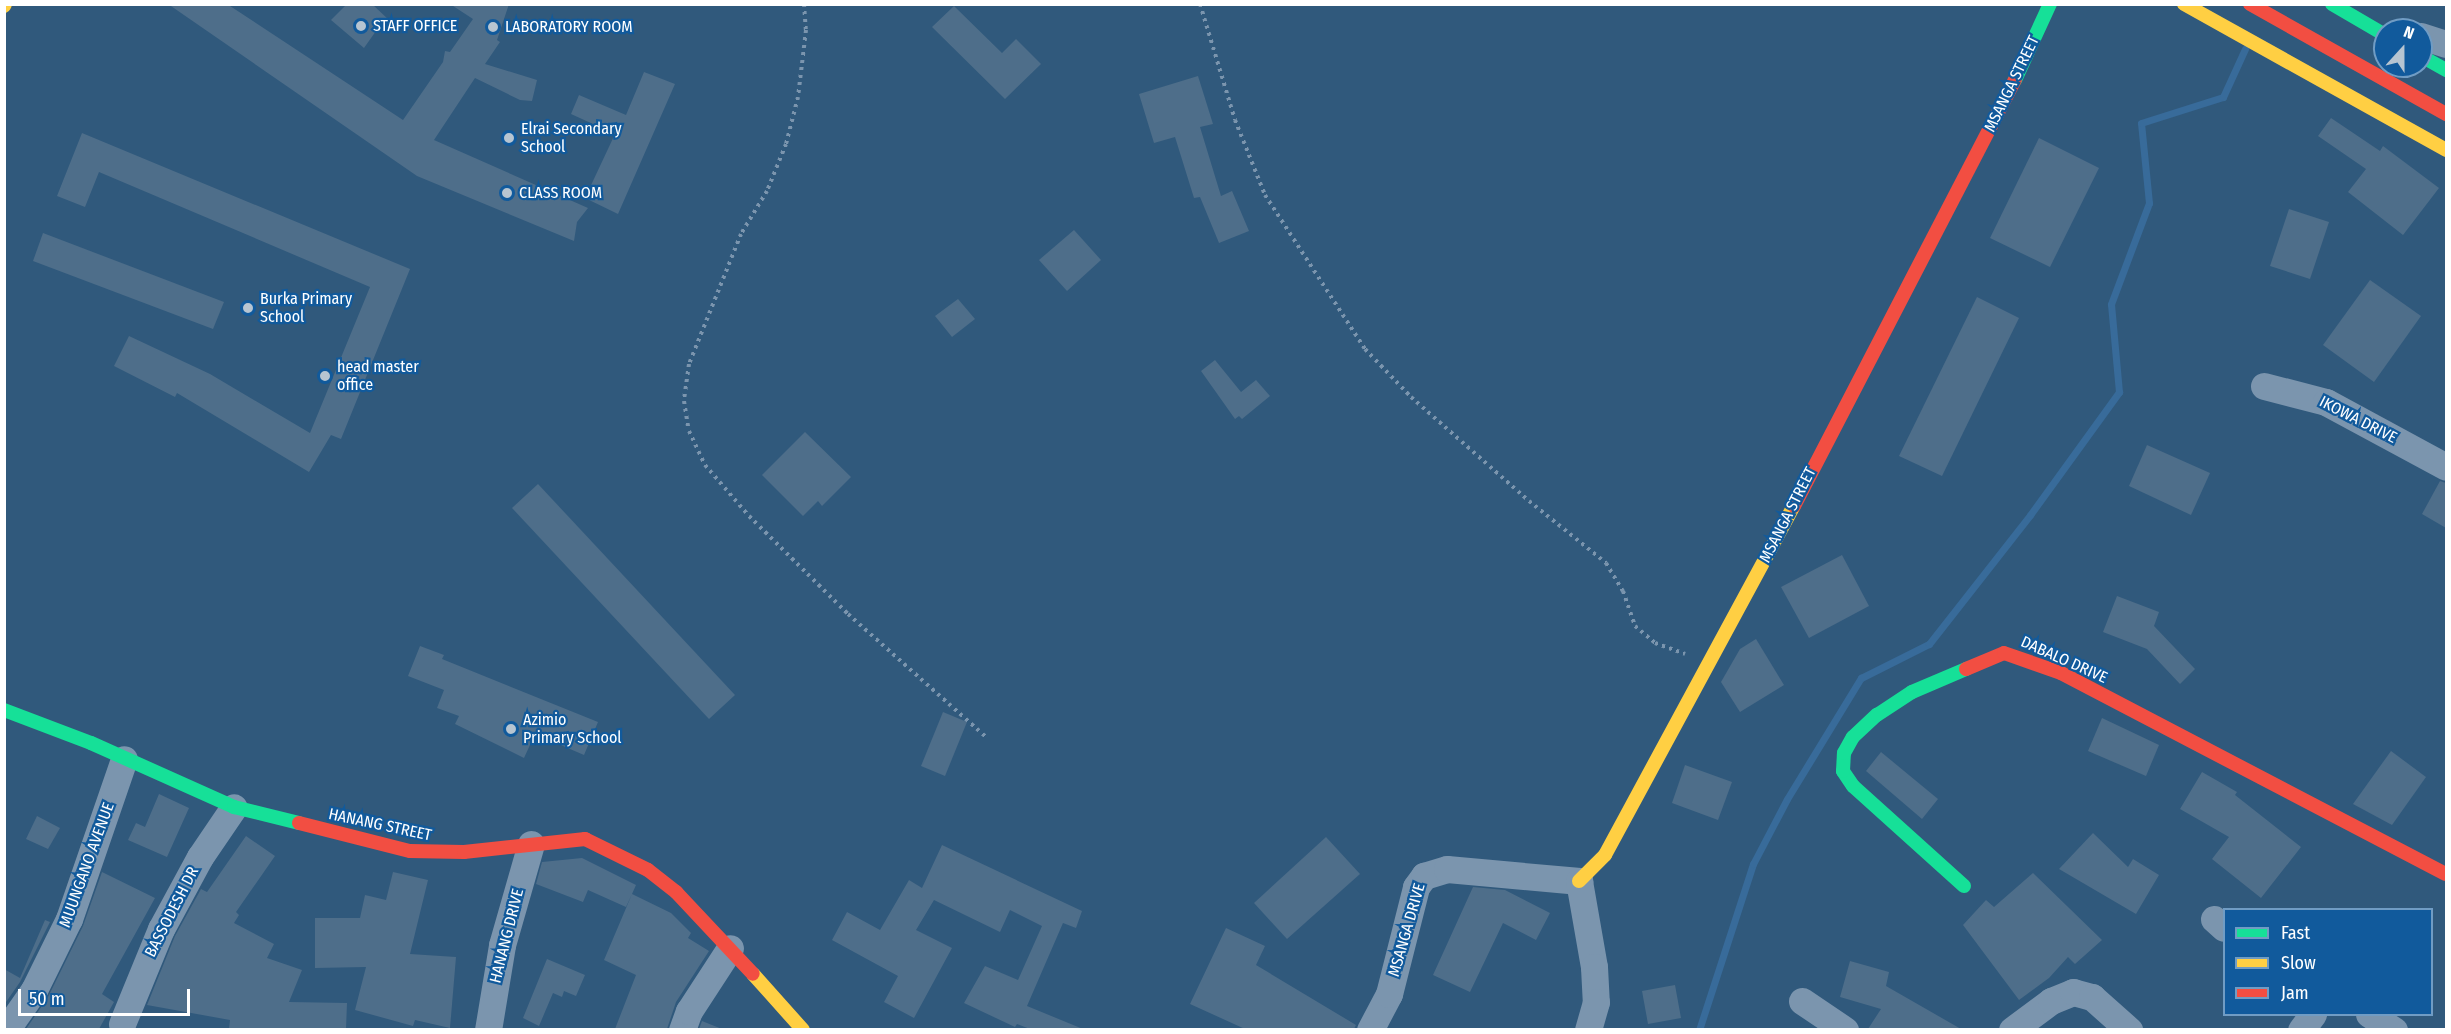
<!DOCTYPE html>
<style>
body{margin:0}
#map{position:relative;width:2451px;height:1034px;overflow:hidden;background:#30597c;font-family:"Fira Sans Condensed",sans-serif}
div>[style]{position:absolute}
.stream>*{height:7px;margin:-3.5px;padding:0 3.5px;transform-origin:3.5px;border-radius:3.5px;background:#386b9a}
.building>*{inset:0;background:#4e6e8a}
.path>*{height:4px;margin-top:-2px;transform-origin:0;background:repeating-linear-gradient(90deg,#7b95ae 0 3px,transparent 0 7.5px)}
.street>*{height:27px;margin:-13.5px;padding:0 13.5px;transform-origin:13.5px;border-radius:13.5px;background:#7b95ae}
.fast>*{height:14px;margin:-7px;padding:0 7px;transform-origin:7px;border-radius:7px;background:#16e098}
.slow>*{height:14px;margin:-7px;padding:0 7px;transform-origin:7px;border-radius:7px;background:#ffcf43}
.jam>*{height:14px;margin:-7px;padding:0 7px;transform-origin:7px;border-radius:7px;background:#f24e42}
.dots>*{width:16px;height:16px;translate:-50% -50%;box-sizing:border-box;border:3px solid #115a9c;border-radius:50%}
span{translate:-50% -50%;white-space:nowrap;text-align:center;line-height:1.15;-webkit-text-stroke:4.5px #115a9c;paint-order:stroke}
.poi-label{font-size:16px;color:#fff}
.left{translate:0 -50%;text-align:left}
.street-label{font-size:16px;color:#fff}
.frame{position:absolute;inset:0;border:6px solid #fff;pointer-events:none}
.legend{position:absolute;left:2223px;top:908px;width:210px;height:108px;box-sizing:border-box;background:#115a9c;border:2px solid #709cc4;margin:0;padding:8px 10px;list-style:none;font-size:18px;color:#fff}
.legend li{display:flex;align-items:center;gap:12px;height:30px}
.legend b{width:30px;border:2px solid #709cc4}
.north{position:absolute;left:2373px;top:18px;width:60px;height:60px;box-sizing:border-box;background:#115a9c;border:2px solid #709cc4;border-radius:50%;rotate:21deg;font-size:16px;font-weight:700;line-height:24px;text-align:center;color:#fff}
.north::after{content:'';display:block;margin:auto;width:21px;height:27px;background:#b7c5d1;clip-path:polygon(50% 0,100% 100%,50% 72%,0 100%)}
.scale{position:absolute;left:18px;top:989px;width:172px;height:27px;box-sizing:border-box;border:3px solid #fff;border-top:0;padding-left:8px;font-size:18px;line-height:21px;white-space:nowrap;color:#fff;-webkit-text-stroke:4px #115a9c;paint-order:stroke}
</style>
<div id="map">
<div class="stream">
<i style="left:1699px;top:1030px;width:175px;rotate:-72deg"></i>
<i style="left:1753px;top:864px;width:73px;rotate:-62.4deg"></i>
<i style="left:1787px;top:799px;width:142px;rotate:-58.6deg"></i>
<i style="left:1861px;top:678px;width:76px;rotate:-26.6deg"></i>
<i style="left:1929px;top:644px;width:164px;rotate:-51.9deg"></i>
<i style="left:2030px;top:515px;width:152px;rotate:-54.1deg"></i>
<i style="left:2119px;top:392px;width:88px;rotate:-95.2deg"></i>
<i style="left:2111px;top:304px;width:108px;rotate:-69.4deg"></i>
<i style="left:2149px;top:203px;width:80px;rotate:-95.7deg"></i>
<i style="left:2141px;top:123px;width:86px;rotate:-17.6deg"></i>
<i style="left:2223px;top:97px;width:53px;rotate:-65.4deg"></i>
</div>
<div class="building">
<i style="clip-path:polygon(168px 4px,227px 4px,403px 120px,443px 62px,445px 51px,450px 52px,473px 19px,450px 4px,509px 4px,497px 40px,500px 42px,485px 64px,537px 80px,532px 101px,520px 100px,475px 78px,434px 140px,588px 208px,577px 222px,574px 241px,417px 176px)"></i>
<i style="clip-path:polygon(347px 4px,372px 4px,390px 21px,376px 31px,364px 48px,331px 20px)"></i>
<i style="clip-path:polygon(954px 6px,1002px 53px,1016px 39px,1041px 64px,1005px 99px,932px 27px)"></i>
<i style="clip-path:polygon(644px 72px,675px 84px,618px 214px,585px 198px,615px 134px,571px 114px,579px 95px,626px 115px)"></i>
<i style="clip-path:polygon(1198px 76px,1213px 124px,1200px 127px,1221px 196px,1232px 191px,1249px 231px,1219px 243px,1200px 197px,1194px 198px,1175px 137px,1154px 143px,1139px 94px)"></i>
<i style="clip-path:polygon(2331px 118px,2380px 151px,2383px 146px,2439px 188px,2403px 235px,2348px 192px,2366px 169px,2318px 136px)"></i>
<i style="clip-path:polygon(82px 133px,410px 269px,341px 439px,331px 435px,309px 472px,177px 393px,175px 397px,114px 366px,129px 336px,210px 374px,310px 433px,370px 287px,99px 172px,85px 207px,57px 196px)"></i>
<i style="clip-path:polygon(2039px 138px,2099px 168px,2050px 267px,1990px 238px)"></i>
<i style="clip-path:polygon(2289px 209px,2329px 222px,2310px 279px,2270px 266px)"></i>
<i style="clip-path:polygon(1074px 230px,1101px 260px,1067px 291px,1039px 260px)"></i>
<i style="clip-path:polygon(43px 233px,224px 302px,213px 329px,33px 261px)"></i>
<i style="clip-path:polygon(2370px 280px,2421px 316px,2374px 382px,2323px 345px)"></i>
<i style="clip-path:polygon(1977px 297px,2019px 318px,1942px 476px,1899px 456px)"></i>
<i style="clip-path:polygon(958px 299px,975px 319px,952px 337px,935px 316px)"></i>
<i style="clip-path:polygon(1215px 360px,1241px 392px,1256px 380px,1270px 396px,1242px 419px,1239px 416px,1235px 419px,1201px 371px)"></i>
<i style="clip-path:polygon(805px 432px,851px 477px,822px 506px,818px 501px,803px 516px,762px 475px)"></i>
<i style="clip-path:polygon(2147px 445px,2210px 473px,2191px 515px,2129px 486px)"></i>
<i style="clip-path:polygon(2440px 481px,2446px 483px,2446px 528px,2422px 514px)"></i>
<i style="clip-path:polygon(538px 484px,735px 695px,709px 719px,512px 508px)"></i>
<i style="clip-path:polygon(1842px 555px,1869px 606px,1809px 638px,1781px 587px)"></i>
<i style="clip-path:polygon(2117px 596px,2159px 612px,2154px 626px,2195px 669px,2180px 684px,2147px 649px,2103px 632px)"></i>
<i style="clip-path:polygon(1756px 639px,1784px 685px,1740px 712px,1721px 682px,1740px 649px)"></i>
<i style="clip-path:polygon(420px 646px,444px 655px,442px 659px,598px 722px,584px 755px,535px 734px,524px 758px,455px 724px,459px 716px,437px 708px,444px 690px,408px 676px)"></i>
<i style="clip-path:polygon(943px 712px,967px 722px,945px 776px,921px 766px)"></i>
<i style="clip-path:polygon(2102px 718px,2159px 745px,2146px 776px,2088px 751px)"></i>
<i style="clip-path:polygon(2391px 751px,2426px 777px,2392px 825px,2353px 804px)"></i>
<i style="clip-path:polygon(1881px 752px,1938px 799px,1922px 819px,1866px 771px)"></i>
<i style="clip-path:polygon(1685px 765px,1732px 782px,1718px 820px,1672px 803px)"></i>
<i style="clip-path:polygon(2202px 772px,2237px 792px,2235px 795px,2301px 847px,2261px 898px,2212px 859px,2229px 837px,2180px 809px)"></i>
<i style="clip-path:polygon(159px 794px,189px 808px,167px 857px,128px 840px,136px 823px,145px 827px)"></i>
<i style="clip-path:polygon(37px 816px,60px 828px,48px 849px,26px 839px)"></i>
<i style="clip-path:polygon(2093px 833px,2128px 867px,2133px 859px,2159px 875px,2136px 914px,2059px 869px)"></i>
<i style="clip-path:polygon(246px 836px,275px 856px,236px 912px,239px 915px,234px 923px,274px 944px,267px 958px,302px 970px,289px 1002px,347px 1003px,346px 1029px,229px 1029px,230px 1020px,147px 1005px,175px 936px,201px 889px,207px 892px)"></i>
<i style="clip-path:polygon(1326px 837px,1360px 874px,1287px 939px,1254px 903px)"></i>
<i style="clip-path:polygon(942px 845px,1082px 911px,1076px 928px,1063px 923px,1027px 1006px,1083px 1029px,1030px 1029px,1017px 1024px,1015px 1027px,964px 1003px,985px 966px,1018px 980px,1042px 926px,1010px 910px,1000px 932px,934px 900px,916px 930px,952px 948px,914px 1018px,884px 1002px,898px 976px,832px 940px,847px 912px,880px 930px,909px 880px,922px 888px)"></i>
<i style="clip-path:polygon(582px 858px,636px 885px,632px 894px,671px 913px,691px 933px,688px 938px,709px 951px,676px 1002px,667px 1029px,615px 1029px,636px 975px,604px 960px,632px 894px,626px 907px,588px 890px,583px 902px,536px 884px,542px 862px)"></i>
<i style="clip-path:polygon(102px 872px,155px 898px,102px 994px,114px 1002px,99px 1029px,26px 1029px,48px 997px,83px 926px)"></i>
<i style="clip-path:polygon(393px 872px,428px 880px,410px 954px,456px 957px,450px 1028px,415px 1020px,413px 1026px,355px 1010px,366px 967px,315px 968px,315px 918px,360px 918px,365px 895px,386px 900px)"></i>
<i style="clip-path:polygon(2033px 873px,2102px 940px,2075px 964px,2068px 957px,2049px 978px,2019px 1000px,1963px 925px,1986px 900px,1994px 907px)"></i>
<i style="clip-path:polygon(1473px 887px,1505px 890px,1550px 913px,1536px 940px,1503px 923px,1470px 992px,1433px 975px)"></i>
<i style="clip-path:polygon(45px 920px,50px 922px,20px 982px,4px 1005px,4px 969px,20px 978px)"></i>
<i style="clip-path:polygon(1226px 928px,1265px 946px,1256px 965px,1356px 1025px,1354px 1029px,1245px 1029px,1190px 1004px)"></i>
<i style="clip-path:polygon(547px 959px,585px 975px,576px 996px,564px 991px,562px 997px,553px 993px,539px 1026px,523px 1018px)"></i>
<i style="clip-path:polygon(1850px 961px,1889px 972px,1886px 986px,1961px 1029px,1868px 1029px,1881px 1009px,1840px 997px)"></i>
<i style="clip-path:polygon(1675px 985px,1681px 1018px,1648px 1024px,1642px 991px)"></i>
<i style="clip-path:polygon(702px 1021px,722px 1029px,699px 1029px)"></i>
</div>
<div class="path">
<i style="left:804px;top:4px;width:26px;rotate:86deg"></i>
<i style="left:806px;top:30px;width:67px;rotate:96.8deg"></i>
<i style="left:798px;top:97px;width:49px;rotate:104.3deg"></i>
<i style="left:786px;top:144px;width:51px;rotate:112deg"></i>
<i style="left:767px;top:191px;width:50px;rotate:121.2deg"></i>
<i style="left:741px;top:234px;width:140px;rotate:111.8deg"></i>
<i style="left:689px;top:364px;width:37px;rotate:98deg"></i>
<i style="left:684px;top:401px;width:30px;rotate:81deg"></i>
<i style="left:689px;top:431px;width:38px;rotate:65deg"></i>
<i style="left:705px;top:465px;width:67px;rotate:49.2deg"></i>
<i style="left:749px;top:516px;width:139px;rotate:44.7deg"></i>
<i style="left:848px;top:614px;width:186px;rotate:41.7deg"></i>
<i style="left:863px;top:4px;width:20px"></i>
<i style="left:1200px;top:4px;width:121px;rotate:73.2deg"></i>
<i style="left:1235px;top:120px;width:81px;rotate:68.2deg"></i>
<i style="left:1265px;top:195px;width:184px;rotate:57deg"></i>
<i style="left:1365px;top:349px;width:66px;rotate:46.2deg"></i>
<i style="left:1411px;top:397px;width:157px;rotate:41.4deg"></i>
<i style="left:1529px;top:501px;width:99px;rotate:38.8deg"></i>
<i style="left:1606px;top:563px;width:33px;rotate:59deg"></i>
<i style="left:1623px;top:591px;width:37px;rotate:71deg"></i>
<i style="left:1635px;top:626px;width:26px;rotate:40deg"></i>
<i style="left:1655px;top:643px;width:32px;rotate:20deg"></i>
</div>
<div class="street">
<i style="left:2421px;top:36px;width:26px;rotate:18deg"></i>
<i style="left:2264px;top:386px;width:64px;rotate:14.5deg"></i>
<i style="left:2326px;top:402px;width:136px;rotate:28.4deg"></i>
<i style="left:2214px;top:919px;width:13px;rotate:42deg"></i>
<i style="left:1802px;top:1001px;width:52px;rotate:34deg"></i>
<i style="left:2369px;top:1014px;width:30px;rotate:33deg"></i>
<i style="left:122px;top:1024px;width:103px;rotate:-67.7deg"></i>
<i style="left:161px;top:929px;width:82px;rotate:-61.6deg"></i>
<i style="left:200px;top:857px;width:60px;rotate:-55.8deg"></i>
<i style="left:6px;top:1030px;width:49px;rotate:-55deg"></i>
<i style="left:34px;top:990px;width:79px;rotate:-63.8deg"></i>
<i style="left:69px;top:919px;width:169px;rotate:-71deg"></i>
<i style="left:488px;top:1030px;width:86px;rotate:-80.6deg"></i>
<i style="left:502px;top:945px;width:105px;rotate:-74deg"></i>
<i style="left:682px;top:1030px;width:20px;rotate:-70deg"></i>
<i style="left:689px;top:1011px;width:75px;rotate:-56.9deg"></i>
<i style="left:1370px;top:1030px;width:41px;rotate:-62.2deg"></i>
<i style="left:1389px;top:994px;width:110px;rotate:-75.8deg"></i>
<i style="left:1416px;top:887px;width:14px;rotate:-54deg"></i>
<i style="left:1424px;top:876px;width:24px;rotate:-17deg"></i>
<i style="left:1447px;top:869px;width:133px;rotate:5.2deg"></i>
<i style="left:1579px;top:881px;width:87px;rotate:80.1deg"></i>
<i style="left:1594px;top:967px;width:35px;rotate:87deg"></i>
<i style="left:1596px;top:1002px;width:29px;rotate:106deg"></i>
<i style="left:2012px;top:1030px;width:49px;rotate:-36.6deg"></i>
<i style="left:2051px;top:1001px;width:24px;rotate:-22deg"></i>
<i style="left:2073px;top:992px;width:20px;rotate:15deg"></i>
<i style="left:2092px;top:997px;width:50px;rotate:41.7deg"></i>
<i style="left:2301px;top:1030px;width:20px;rotate:-53deg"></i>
</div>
<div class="fast">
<i style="left:2332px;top:4px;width:61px;rotate:30.3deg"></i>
<i style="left:2421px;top:56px;width:29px;rotate:29deg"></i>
<i style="left:2015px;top:80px;width:84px;rotate:-65.3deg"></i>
<i style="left:4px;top:710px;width:93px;rotate:20.8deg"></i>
<i style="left:91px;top:743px;width:157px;rotate:24.1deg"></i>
<i style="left:234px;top:807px;width:67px;rotate:13.8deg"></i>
<i style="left:1964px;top:886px;width:149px;rotate:-138deg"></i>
<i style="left:1853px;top:786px;width:18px;rotate:-124deg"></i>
<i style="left:1843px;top:771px;width:18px;rotate:-87deg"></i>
<i style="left:1844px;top:753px;width:18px;rotate:-61deg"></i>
<i style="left:1853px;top:737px;width:33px;rotate:-43deg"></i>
<i style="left:1877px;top:715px;width:42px;rotate:-33.3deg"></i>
<i style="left:1912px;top:692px;width:59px;rotate:-23.1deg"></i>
</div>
<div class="slow">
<i style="left:2184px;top:4px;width:300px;rotate:29.1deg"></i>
<i style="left:4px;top:6px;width:2px;rotate:-63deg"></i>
<i style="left:1579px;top:881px;width:37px;rotate:-45deg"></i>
<i style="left:1605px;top:855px;width:397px;rotate:-61.6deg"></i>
<i style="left:753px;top:974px;width:75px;rotate:48.2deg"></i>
</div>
<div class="jam">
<i style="left:2250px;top:4px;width:225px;rotate:29.3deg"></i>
<i style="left:1794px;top:506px;width:480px;rotate:-62.6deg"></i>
<i style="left:1966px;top:669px;width:41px;rotate:-22.8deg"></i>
<i style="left:2004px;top:653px;width:60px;rotate:19.3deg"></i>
<i style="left:2061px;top:673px;width:434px;rotate:27.6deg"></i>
<i style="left:299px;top:823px;width:114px;rotate:14.2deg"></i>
<i style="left:410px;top:851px;width:54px;rotate:1.1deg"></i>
<i style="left:464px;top:852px;width:122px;rotate:-6.1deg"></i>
<i style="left:585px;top:839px;width:70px;rotate:26.2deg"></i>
<i style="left:648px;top:870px;width:36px;rotate:38deg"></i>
<i style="left:676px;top:892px;width:112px;rotate:46.8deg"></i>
</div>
<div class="dots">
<i style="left:361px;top:26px;background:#b7c5d1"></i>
<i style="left:493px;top:27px;background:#b7c5d1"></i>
<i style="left:509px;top:138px;background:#b7c5d1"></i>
<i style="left:507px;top:193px;background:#b7c5d1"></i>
<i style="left:248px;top:308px;background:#b7c5d1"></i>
<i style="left:325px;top:376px;background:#b7c5d1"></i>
<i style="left:511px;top:729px;background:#b7c5d1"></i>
</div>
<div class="poi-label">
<span class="left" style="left:373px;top:26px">STAFF OFFICE</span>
<span class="left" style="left:505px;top:27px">LABORATORY ROOM</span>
<span class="left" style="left:521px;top:138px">Elrai Secondary<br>School</span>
<span class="left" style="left:519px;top:193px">CLASS ROOM</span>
<span class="left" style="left:260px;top:308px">Burka Primary<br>School</span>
<span class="left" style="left:337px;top:376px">head master<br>office</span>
<span class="left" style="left:523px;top:729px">Azimio<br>Primary School</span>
</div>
<div class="street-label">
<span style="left:2012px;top:84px;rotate:-64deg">MSANGA STREET</span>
<span style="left:2358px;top:420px;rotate:27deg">IKOWA DRIVE</span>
<span style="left:1788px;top:515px;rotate:-63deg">MSANGA STREET</span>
<span style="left:2064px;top:660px;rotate:24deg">DABALO DRIVE</span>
<span style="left:380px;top:825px;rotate:12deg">HANANG STREET</span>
<span style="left:87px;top:865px;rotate:-70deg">MUUNGANO AVENUE</span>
<span style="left:172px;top:912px;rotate:-63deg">BASSODESH DR</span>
<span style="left:1407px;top:930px;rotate:-74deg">MSANGA DRIVE</span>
<span style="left:507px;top:936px;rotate:-76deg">HANANG DRIVE</span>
</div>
<div class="frame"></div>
<ul class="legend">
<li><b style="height:8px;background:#16e098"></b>Fast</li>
<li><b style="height:8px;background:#ffcf43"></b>Slow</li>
<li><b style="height:8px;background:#f24e42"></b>Jam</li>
</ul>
<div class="north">N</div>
<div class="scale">50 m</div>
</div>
